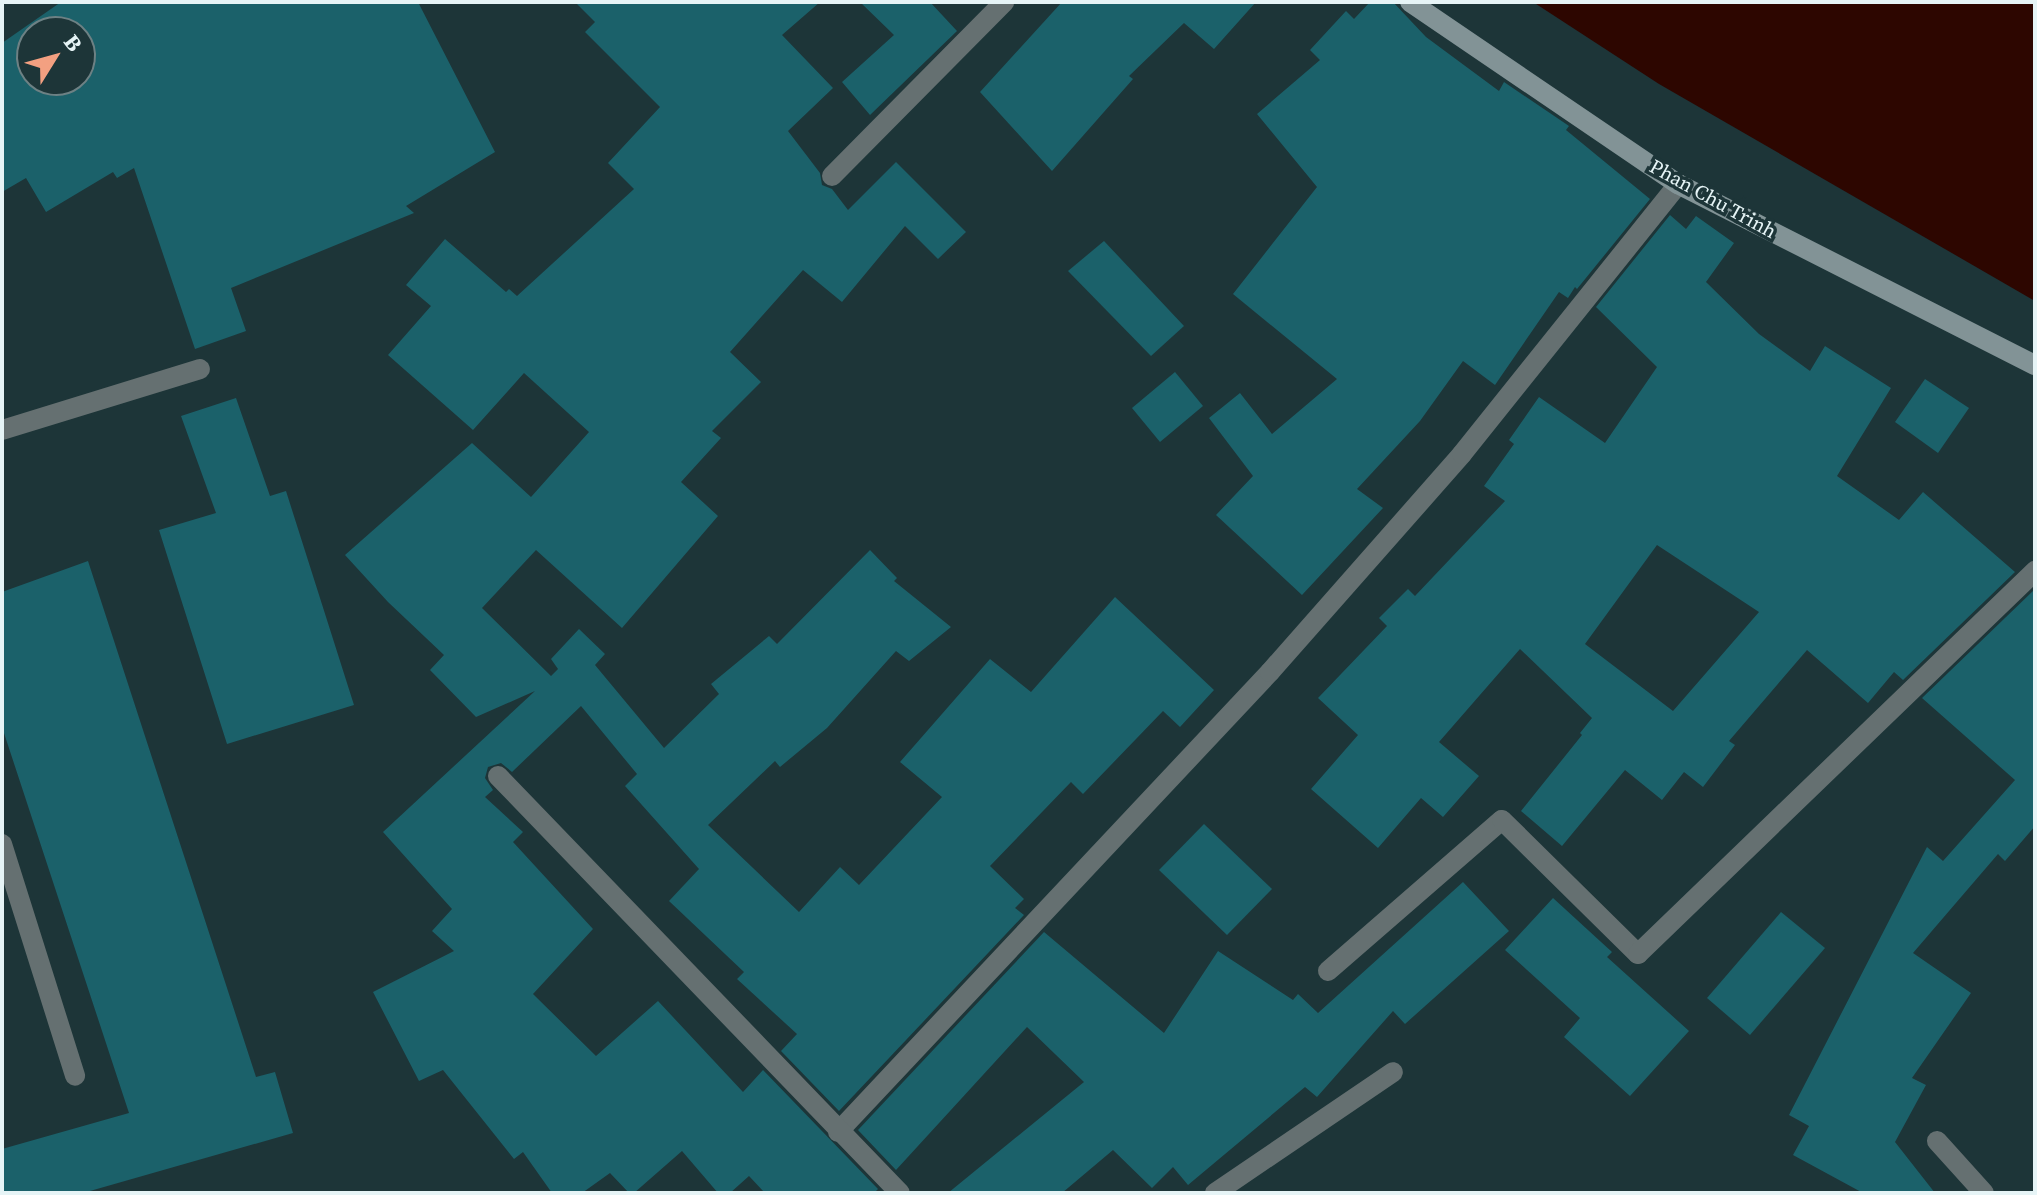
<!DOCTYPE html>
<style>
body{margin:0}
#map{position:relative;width:2037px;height:1195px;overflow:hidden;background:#1d3538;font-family:"Source Serif 4",serif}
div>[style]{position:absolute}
.water>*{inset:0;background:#2d0600}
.building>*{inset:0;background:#1b616a}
.lane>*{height:20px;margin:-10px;padding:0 10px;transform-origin:10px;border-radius:10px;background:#657071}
.street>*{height:20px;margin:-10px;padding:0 10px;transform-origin:10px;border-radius:10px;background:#657071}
.secondary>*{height:20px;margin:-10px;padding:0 10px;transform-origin:10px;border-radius:10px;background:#829396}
span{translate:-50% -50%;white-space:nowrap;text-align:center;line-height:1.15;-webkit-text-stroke:7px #1d3538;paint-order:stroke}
.street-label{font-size:20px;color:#e6f4f6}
.frame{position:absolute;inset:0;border:4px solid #e6f4f6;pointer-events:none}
.north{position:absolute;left:16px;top:16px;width:80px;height:80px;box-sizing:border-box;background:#1d3538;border:2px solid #6d8184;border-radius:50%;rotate:53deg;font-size:22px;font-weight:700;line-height:32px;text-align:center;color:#e6f4f6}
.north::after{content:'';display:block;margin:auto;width:28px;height:36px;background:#f3a081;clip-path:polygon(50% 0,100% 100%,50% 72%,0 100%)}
</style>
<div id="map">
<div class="water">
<i style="clip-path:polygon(1533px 2px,2035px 2px,2035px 301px,1659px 84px)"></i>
</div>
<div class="building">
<i style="clip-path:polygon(evenodd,61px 2px,418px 2px,495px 152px,406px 206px,414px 213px,231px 288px,246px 331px,195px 349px,134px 168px,117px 178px,113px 172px,46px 212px,26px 178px,2px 192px,2px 43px,61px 2px,32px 32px,80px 32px,80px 80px,32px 80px,32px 32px)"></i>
<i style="clip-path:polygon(575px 2px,820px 2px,782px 35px,833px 88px,788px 131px,820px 173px,822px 185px,832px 189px,848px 210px,896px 162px,966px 232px,938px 259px,905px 226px,842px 302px,803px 270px,730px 352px,761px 382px,712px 431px,721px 438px,681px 482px,718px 516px,622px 628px,536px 550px,482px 608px,551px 676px,558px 669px,551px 659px,579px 629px,605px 654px,595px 665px,664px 748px,719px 694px,711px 684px,769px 636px,777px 644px,870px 550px,897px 578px,894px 581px,951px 627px,909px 661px,896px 651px,827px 728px,780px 767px,775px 761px,708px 825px,799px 912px,840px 867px,859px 885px,942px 797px,900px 762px,990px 659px,1031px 692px,1115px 597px,1214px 690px,1180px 727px,1163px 711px,1083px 794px,1071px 782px,990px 866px,1024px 899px,1015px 908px,1024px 915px,839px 1111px,781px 1051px,797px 1034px,737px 979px,744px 972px,669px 901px,699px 869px,625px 786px,637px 774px,581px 706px,512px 772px,501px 763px,488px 767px,485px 778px,493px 790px,485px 797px,523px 832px,513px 842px,593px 929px,533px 994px,596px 1056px,658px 1001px,743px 1092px,763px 1070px,878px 1189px,874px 1193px,765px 1193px,749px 1176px,730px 1193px,718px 1193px,682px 1151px,634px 1193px,629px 1193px,610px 1173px,582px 1193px,552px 1193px,523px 1152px,514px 1159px,443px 1070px,419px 1081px,373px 992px,454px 951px,432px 931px,452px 909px,383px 832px,535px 691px,476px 717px,430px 670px,444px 655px,388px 602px,345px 555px,472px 443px,531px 497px,589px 432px,524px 373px,473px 430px,388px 355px,431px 306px,406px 285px,445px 239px,506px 292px,509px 289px,517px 296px,634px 189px,608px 163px,660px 107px,585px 32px,595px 22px)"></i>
<i style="clip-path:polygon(860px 2px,930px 2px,957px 31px,870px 115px,842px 82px,894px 35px)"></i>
<i style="clip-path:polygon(1062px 2px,1256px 2px,1214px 49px,1184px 23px,1129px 76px,1133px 79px,1052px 171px,980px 92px)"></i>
<i style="clip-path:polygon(1370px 2px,1393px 2px,1426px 37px,1499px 91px,1504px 82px,1569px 126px,1566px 130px,1650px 199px,1577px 289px,1575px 287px,1568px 298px,1559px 292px,1495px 385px,1463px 361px,1420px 421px,1357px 489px,1383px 508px,1302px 595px,1216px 515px,1253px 476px,1209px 418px,1240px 393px,1272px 434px,1337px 379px,1233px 294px,1317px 187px,1257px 114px,1320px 60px,1310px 50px,1346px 11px,1354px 19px)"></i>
<i style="clip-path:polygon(evenodd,1670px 215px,1686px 229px,1696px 216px,1734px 243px,1706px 282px,1759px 334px,1810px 371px,1825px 346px,1891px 388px,1837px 476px,1899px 520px,1923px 492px,2015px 572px,1903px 680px,1894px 672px,1868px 703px,1807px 650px,1729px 741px,1735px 745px,1703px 787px,1684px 772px,1662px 800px,1625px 770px,1562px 846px,1521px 811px,1582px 735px,1580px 733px,1592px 718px,1520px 649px,1439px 742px,1479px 776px,1443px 817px,1421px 798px,1378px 848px,1311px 789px,1358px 735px,1318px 698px,1387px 626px,1379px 618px,1408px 589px,1415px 596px,1505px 501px,1484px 486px,1514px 444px,1509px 440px,1539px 397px,1605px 443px,1657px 367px,1596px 307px,1670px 215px,1657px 545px,1759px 612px,1673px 711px,1585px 644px,1657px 545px)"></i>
<i style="clip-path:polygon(1104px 241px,1184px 326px,1151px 356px,1068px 271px)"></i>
<i style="clip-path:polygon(1175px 372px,1203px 406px,1160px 442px,1132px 408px)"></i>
<i style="clip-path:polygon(1925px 379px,1969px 408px,1938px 453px,1895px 422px)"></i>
<i style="clip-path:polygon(236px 398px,270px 496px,286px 491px,354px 705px,227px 744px,159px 530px,216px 513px,181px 416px)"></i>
<i style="clip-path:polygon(88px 561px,256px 1077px,275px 1072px,293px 1133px,83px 1193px,2px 1193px,2px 1149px,129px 1113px,2px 727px,2px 592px)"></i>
<i style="clip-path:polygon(2035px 589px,2035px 826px,2005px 861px,1998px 854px,1913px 953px,1971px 993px,1912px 1078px,1926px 1085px,1895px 1142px,1935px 1193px,1863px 1193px,1793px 1155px,1809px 1126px,1789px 1115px,1927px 847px,1943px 861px,2015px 780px,1922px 698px)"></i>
<i style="clip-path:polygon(1204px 824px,1272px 889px,1227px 935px,1159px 870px)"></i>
<i style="clip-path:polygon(1463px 882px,1509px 931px,1405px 1024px,1393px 1011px,1317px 1097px,1305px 1087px,1188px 1185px,1173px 1167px,1152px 1188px,1113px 1150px,1062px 1193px,948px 1193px,1084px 1082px,1027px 1027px,896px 1170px,858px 1130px,1044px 932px,1164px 1033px,1218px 951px,1293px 1000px,1298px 994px,1318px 1013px)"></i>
<i style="clip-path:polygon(1553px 898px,1612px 952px,1607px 957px,1689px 1031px,1630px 1096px,1564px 1037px,1580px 1018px,1505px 950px)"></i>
<i style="clip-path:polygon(1781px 912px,1825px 948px,1750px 1035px,1707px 998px)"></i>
</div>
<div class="lane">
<i style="left:832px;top:176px;width:245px;rotate:-45.3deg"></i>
<i style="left:2px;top:430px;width:207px;rotate:-17.1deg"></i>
<i style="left:2px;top:844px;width:243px;rotate:72.5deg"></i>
<i style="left:1328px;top:971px;width:230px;rotate:-41deg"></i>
<i style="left:1502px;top:820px;width:191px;rotate:44.6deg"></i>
<i style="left:1638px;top:954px;width:552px;rotate:-43.97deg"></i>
<i style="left:838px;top:1132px;width:631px;rotate:-46.8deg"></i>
<i style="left:1270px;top:672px;width:290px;rotate:-48.6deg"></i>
<i style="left:1462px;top:454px;width:346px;rotate:-51.3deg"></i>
<i style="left:1937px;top:1141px;width:70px;rotate:47.9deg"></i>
<i style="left:1215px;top:1193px;width:215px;rotate:-34.2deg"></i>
</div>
<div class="street">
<i style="left:498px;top:776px;width:579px;rotate:46.05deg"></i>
</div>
<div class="secondary">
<i style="left:1410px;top:2px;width:324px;rotate:34.2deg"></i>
<i style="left:1678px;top:184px;width:400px;rotate:26.9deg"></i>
</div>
<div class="street-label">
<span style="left:1713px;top:199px;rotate:29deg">Phan Chu Trinh</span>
</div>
<div class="frame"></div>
<div class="north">B</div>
</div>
